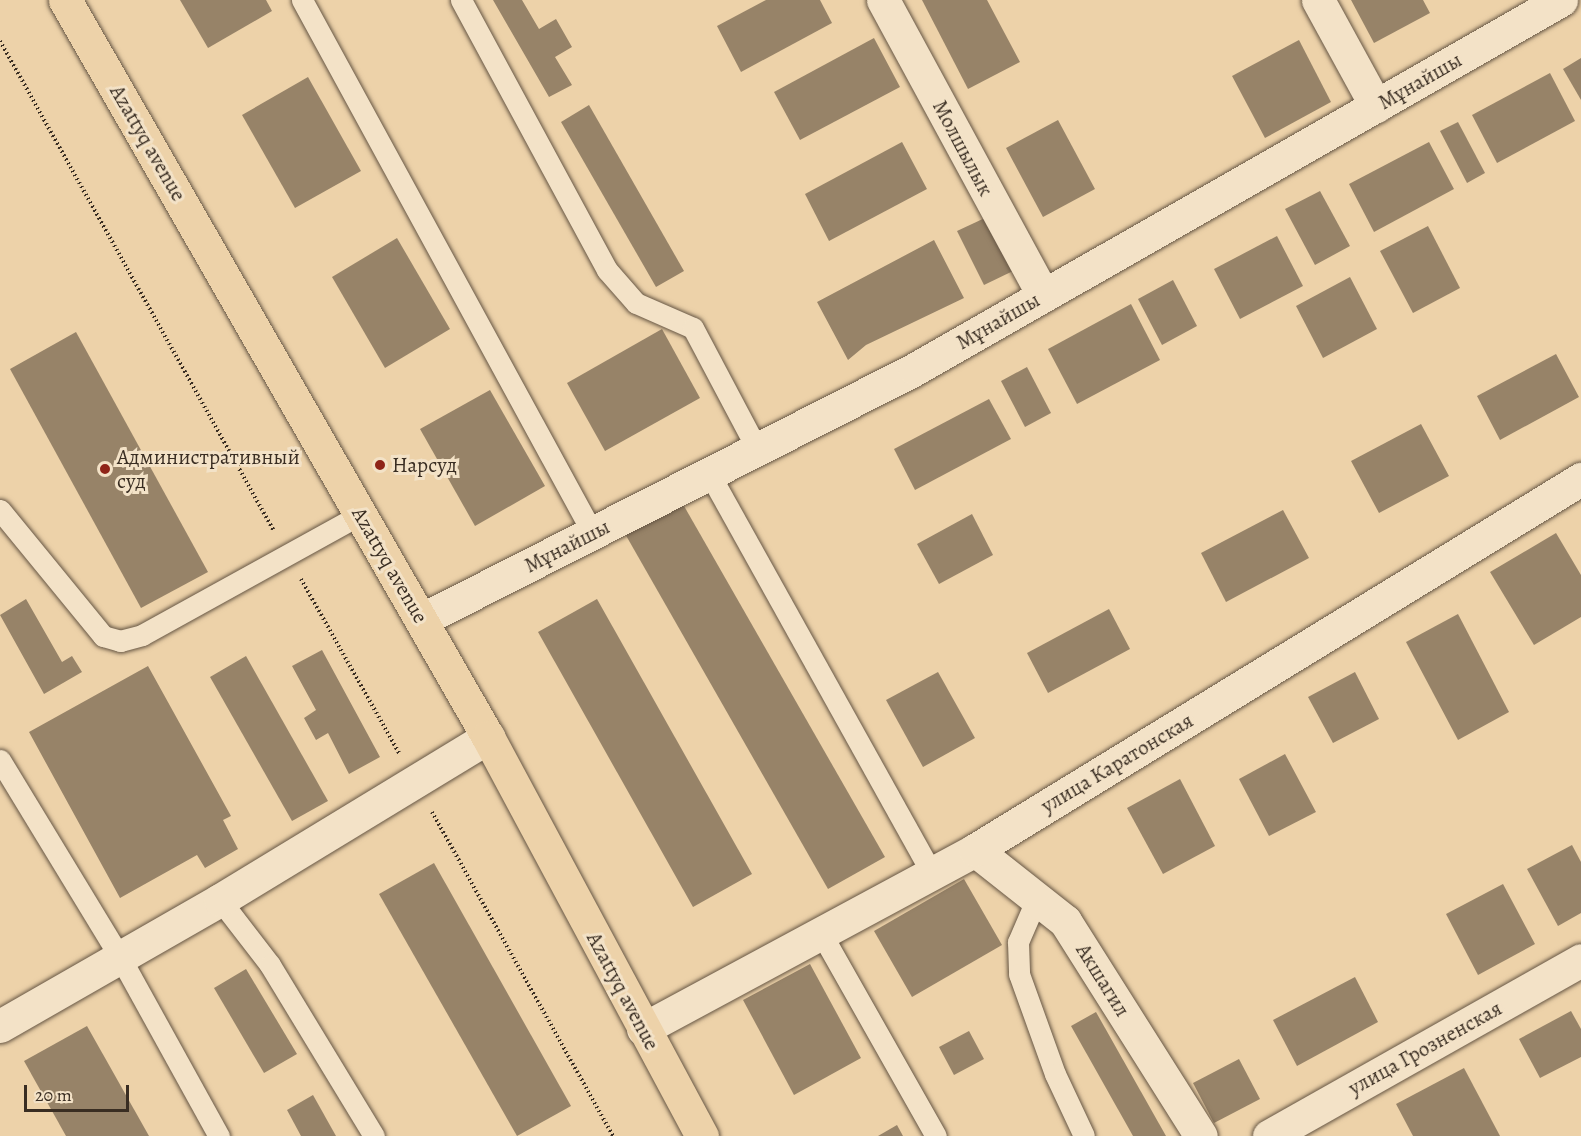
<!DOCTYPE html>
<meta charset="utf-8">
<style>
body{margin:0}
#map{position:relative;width:1581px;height:1136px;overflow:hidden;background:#edd2a9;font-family:Alegreya,serif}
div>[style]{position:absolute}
.building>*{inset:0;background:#978368}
.path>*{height:4px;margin-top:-2px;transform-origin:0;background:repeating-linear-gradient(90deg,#392d22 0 1.5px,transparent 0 4.5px)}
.roads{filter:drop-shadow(0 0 2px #665644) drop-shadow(0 0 2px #665644)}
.service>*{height:21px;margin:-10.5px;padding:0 10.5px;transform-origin:10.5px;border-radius:10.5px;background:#f3e2c7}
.minor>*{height:33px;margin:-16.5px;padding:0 16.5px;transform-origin:16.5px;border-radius:16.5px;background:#f3e2c7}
.primary>*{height:33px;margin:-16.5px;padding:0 16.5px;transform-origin:16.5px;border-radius:16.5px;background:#edd2a9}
.dots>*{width:16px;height:16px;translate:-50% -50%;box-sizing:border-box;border:3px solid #f3e2c7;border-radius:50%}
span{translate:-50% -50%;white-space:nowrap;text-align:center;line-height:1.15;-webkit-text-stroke:6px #f3e2c7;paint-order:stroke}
.street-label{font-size:21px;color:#392d22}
.poi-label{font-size:21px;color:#392d22}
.left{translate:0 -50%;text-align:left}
.scale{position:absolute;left:24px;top:1085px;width:105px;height:27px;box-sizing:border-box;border:3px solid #392d22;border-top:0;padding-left:8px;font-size:18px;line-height:21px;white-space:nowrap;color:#392d22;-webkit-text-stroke:4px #f3e2c7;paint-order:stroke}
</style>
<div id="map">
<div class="building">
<i style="clip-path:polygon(180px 0,266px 0,272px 11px,208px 48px)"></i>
<i style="clip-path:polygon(493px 0,522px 0,539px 29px,556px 19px,572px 47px,555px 57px,572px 85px,549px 97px)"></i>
<i style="clip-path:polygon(766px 0,820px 0,832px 23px,741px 72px,717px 26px)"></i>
<i style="clip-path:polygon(922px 0,987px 0,1020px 62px,968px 89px)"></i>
<i style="clip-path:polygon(1351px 0,1423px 0,1430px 13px,1374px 43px)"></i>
<i style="clip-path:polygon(874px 38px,900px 87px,800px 140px,774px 92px)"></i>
<i style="clip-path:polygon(1299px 40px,1331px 102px,1265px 138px,1232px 76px)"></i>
<i style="clip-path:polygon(1581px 58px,1581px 100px,1563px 69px)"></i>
<i style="clip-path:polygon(1550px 73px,1575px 121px,1497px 163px,1472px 115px)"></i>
<i style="clip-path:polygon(308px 77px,361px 171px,295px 208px,242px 115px)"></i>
<i style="clip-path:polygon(589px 105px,684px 271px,656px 287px,561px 122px)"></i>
<i style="clip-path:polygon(1058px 120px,1095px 189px,1043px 217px,1006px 148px)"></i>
<i style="clip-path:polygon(1458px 122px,1485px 173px,1467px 183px,1440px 131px)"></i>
<i style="clip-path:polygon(902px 142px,927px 189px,829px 241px,805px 194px)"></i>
<i style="clip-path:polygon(1429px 142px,1454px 189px,1374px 232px,1349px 184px)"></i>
<i style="clip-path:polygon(1320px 191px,1350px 246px,1315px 265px,1285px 209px)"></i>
<i style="clip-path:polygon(987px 217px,1013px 271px,984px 285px,957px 231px)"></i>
<i style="clip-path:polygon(1428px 226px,1460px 288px,1413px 313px,1380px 251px)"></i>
<i style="clip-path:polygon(1277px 236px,1303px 286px,1240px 319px,1214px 269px)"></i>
<i style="clip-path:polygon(397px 238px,450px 329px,385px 368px,332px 277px)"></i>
<i style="clip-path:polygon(934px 240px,964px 298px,866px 345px,848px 360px,817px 302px)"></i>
<i style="clip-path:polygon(1350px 277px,1377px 329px,1323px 358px,1296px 306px)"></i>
<i style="clip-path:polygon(1173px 280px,1197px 326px,1162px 345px,1138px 299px)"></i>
<i style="clip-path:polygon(1131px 304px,1160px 360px,1077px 404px,1048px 349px)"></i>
<i style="clip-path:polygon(662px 329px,700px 398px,605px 451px,567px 383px)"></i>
<i style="clip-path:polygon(76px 332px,208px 572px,141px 608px,10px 369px)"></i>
<i style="clip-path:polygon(1556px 354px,1579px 397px,1500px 440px,1477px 396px)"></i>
<i style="clip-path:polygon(1027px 367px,1051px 413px,1025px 427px,1001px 381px)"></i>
<i style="clip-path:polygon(490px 390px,545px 486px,475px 526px,420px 429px)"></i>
<i style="clip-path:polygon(989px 399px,1011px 439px,915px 490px,894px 449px)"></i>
<i style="clip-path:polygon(1421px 424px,1449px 476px,1379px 513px,1351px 461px)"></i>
<i style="clip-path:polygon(680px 499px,885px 857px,828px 889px,624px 532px)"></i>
<i style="clip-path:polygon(1283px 510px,1309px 558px,1226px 602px,1201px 553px)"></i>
<i style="clip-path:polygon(972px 514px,993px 555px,939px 584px,917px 544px)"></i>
<i style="clip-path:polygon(1556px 533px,1581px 575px,1581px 617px,1534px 645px,1490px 572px)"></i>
<i style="clip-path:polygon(26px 599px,62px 662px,72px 656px,82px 672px,44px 694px,0 615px)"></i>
<i style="clip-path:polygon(597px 599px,752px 874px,693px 907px,538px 632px)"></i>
<i style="clip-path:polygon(1109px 609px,1130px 649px,1048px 693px,1027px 653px)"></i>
<i style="clip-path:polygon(1458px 614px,1509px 712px,1458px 740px,1406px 642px)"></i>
<i style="clip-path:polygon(322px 650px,380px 757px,349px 774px,328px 733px,316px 740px,304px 718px,316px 710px,292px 666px)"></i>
<i style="clip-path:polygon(246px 656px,328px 801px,292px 821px,210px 677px)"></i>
<i style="clip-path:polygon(148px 666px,231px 816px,223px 820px,238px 849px,205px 868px,197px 855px,120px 898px,29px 732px)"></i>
<i style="clip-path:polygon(938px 672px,975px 738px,923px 767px,886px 700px)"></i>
<i style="clip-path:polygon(1355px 672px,1379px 719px,1333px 743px,1308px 697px)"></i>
<i style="clip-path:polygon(1285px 754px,1316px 812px,1269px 836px,1239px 779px)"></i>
<i style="clip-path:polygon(1180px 779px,1215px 846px,1163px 874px,1127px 808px)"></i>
<i style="clip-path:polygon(1572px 845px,1581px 862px,1581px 913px,1558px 926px,1527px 869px)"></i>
<i style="clip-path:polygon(434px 863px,571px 1106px,517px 1136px,379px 894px)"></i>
<i style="clip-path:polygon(964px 879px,1002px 945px,912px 997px,874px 931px)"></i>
<i style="clip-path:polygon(1503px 884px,1535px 944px,1478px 975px,1446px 914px)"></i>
<i style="clip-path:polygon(810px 964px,861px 1058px,794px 1095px,743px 1000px)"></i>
<i style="clip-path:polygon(246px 969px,297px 1054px,264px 1073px,214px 988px)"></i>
<i style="clip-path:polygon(1355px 977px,1378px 1022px,1297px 1066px,1273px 1020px)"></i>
<i style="clip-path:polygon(1571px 1011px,1581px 1029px,1581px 1057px,1540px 1078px,1519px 1039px)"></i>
<i style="clip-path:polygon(1096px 1012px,1166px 1136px,1133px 1136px,1071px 1026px)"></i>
<i style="clip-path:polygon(87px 1026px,149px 1136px,66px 1136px,24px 1061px)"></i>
<i style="clip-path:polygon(969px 1031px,984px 1059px,954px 1075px,939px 1047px)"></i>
<i style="clip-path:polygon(1239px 1059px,1260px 1099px,1214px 1123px,1193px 1083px)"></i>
<i style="clip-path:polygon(1464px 1068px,1500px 1136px,1413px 1136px,1396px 1104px)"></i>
<i style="clip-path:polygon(313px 1095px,336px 1136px,301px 1136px,287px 1110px)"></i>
<i style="clip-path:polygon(897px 1125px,903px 1136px,878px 1136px)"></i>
</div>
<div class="path">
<i style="left:0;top:41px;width:561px;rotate:60.79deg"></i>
<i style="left:301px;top:579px;width:200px;rotate:60.6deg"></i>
<i style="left:432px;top:812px;width:371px;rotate:60.8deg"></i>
</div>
<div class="roads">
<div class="service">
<i style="left:302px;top:0;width:606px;rotate:61.4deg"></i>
<i style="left:461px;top:0;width:307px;rotate:61.6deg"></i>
<i style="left:607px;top:270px;width:44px;rotate:48.7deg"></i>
<i style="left:636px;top:303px;width:62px;rotate:23.7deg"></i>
<i style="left:693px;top:328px;width:137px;rotate:62.1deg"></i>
<i style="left:709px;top:473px;width:458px;rotate:60.9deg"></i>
<i style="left:0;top:510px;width:163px;rotate:50.7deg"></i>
<i style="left:103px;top:636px;width:18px;rotate:16deg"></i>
<i style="left:120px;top:641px;width:23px;rotate:-15deg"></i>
<i style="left:142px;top:635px;width:250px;rotate:-28.9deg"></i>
<i style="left:0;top:760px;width:231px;rotate:58.7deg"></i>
<i style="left:120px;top:957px;width:205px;rotate:61.1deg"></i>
<i style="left:1037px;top:898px;width:48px;rotate:113.4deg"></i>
<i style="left:1018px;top:942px;width:32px;rotate:88deg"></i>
<i style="left:1019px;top:974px;width:106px;rotate:70.2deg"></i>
<i style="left:1055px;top:1074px;width:68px;rotate:64.9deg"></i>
<i style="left:220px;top:900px;width:82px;rotate:52.4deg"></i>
<i style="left:270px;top:965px;width:200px;rotate:58.7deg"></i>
<i style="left:821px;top:933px;width:233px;rotate:60.5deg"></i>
</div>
<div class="minor">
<i style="left:883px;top:0;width:336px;rotate:61.5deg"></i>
<i style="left:1318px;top:0;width:121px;rotate:61.3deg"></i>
<i style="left:421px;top:620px;width:554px;rotate:-26.93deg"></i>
<i style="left:915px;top:369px;width:744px;rotate:-29.74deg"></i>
<i style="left:975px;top:850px;width:115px;rotate:38.3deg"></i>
<i style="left:1065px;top:921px;width:254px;rotate:57.7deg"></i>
<i style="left:0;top:1026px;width:254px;rotate:-29.8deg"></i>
<i style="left:220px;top:900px;width:314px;rotate:-31.3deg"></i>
<i style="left:643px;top:1029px;width:377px;rotate:-28.3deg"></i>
<i style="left:975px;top:850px;width:711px;rotate:-31.48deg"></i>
<i style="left:1269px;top:1136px;width:358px;rotate:-29.4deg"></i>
</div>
<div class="primary">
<i style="left:65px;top:0;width:850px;rotate:60.15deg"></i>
<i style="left:488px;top:737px;width:453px;rotate:61.8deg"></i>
</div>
</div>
<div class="dots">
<i style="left:380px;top:465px;background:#8f2418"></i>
<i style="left:105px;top:469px;background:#8f2418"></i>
</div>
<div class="street-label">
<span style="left:1420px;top:81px;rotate:-30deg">Мұнайшы</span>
<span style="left:148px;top:143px;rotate:60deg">Azattyq avenue</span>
<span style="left:963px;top:148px;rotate:62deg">Молшылык</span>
<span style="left:998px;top:321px;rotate:-30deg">Мұнайшы</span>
<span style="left:567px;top:546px;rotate:-27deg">Мұнайшы</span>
<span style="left:390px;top:565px;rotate:60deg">Azattyq avenue</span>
<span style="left:1117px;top:763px;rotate:-31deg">улица Каратонская</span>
<span style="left:1103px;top:980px;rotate:58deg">Акшагил</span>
<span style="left:623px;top:991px;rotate:62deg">Azattyq avenue</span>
<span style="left:1425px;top:1048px;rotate:-29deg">улица Грозненская</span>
</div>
<div class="poi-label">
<span class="left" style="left:117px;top:469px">Административный<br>суд</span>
<span class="left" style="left:392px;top:465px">Нарсуд</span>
</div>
<div class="scale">20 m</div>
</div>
